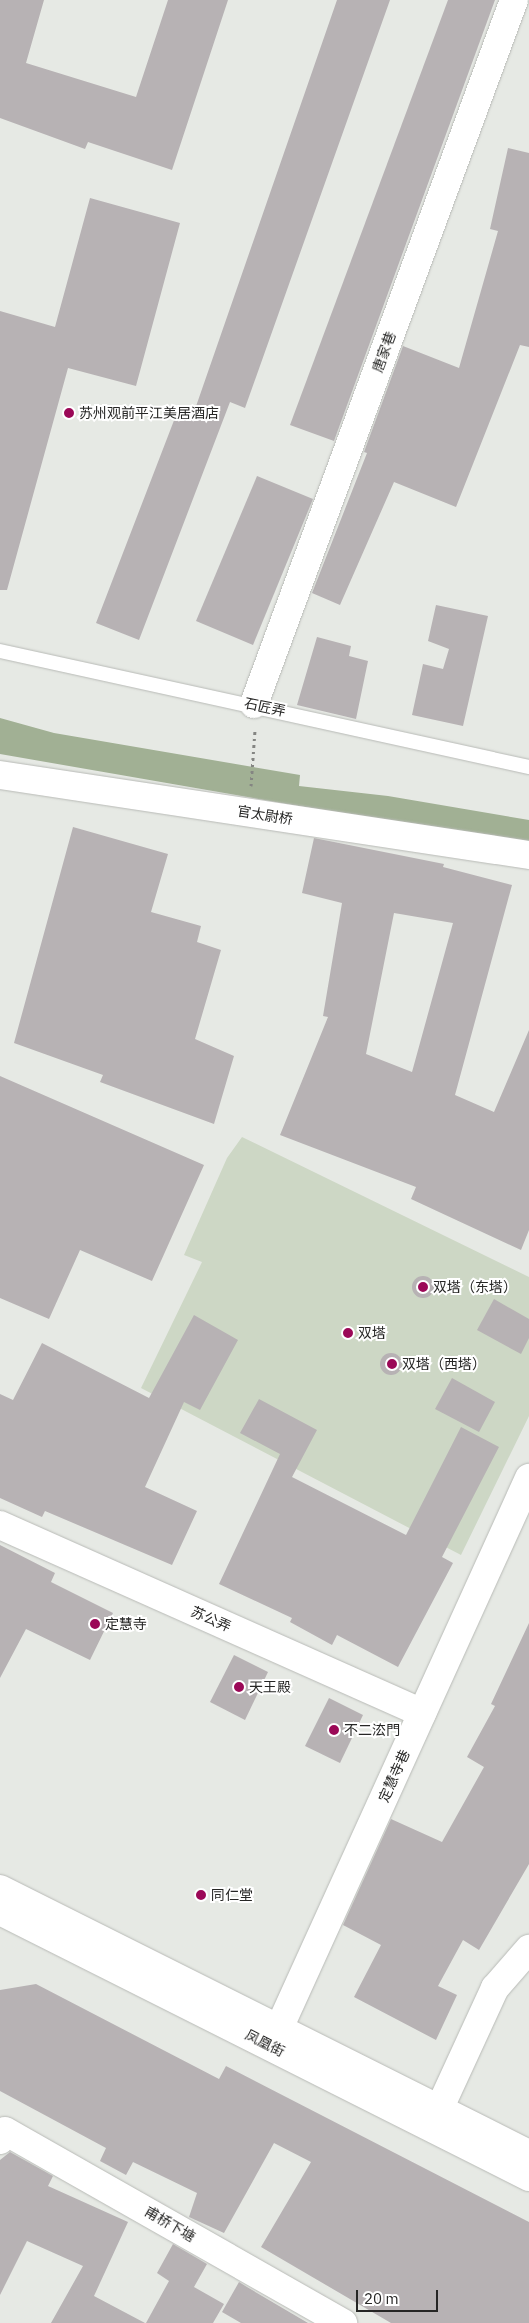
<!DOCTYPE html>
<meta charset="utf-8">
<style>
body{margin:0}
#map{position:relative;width:529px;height:2323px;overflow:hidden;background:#e6e9e4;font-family:"IBM Plex Sans","Noto Sans SC",sans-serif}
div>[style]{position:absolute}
.green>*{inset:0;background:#cdd7c5}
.water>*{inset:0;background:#a1b094}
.building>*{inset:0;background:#b7b2b4}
.round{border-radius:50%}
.path>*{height:3px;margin-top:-1.5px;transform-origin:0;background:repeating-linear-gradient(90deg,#848582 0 2.5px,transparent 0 6.5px)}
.roads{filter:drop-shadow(0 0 1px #b8bab6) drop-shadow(0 0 1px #b8bab6)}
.service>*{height:14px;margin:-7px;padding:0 7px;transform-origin:7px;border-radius:7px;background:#fff}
.minor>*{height:28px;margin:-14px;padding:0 14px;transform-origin:14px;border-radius:14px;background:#fff}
.tertiary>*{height:28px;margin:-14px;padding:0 14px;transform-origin:14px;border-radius:14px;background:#fff}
.secondary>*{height:28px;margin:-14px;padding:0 14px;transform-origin:14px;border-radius:14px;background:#fff}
.dots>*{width:14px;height:14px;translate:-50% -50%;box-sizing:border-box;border:2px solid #fff;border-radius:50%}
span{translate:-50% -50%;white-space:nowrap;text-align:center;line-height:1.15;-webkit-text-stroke:4px #fff;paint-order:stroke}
.street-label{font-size:14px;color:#262625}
.poi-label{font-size:14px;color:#262625}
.left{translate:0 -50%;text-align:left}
.scale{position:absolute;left:356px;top:2290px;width:82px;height:22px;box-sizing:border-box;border:2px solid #262625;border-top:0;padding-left:6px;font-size:15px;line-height:18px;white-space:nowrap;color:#262625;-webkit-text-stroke:4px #fff;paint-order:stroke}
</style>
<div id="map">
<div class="green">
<i style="clip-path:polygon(242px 1137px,529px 1277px,529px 1416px,461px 1555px,141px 1388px,202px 1262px,184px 1255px,227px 1158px)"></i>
</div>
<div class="water">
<i style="clip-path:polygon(0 718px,54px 733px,300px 775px,299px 786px,388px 796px,529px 820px,529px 846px,0 754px)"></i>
</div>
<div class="building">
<i style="clip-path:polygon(0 0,44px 0,26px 63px,136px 97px,168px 0,228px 0,172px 170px,88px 142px,85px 149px,0 118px)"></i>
<i style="clip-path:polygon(337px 0,390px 0,245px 408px,230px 402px,139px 640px,96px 623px,178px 410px,193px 415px)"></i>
<i style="clip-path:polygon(448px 0,495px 0,334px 441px,290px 425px)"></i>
<i style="clip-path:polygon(508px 148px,529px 153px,529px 347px,520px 345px,456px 507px,394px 482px,340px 605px,312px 593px,367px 453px,364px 452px,403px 346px,459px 368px,498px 231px,490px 229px)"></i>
<i style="clip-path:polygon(90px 198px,180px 223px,136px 386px,68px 368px,7px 590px,0 590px,0 311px,55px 327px)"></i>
<i style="clip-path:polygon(257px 476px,313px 499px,253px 645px,196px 621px)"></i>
<i style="clip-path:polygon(436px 605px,488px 616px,463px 726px,412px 715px,423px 664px,443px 669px,449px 649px,428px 641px)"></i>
<i style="clip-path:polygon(317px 637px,351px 646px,349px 656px,368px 661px,356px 719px,297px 705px)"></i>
<i style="clip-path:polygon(73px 827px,168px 854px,151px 912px,201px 926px,197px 942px,221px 950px,195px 1039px,234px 1056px,214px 1124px,100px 1082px,103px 1075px,14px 1043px)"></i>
<i style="clip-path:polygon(evenodd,314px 838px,444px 864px,443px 867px,512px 885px,455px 1095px,494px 1112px,529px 1030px,529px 1230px,521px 1250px,411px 1199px,416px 1187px,280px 1135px,328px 1017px,323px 1016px,342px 903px,302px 893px,314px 838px,394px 913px,453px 923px,412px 1072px,366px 1054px,394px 913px)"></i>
<i style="clip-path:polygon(0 1076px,204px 1165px,152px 1281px,80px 1250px,49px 1319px,0 1298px)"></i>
<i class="round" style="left:412px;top:1276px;width:22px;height:22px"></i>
<i style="clip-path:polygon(494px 1299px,529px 1319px,529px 1338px,521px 1354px,477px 1330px)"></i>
<i style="clip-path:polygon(194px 1315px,238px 1340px,200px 1410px,184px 1402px,145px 1487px,197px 1511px,172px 1565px,45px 1511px,42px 1517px,0 1498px,0 1394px,13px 1400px,42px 1343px,149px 1398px)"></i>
<i class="round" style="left:380px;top:1353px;width:22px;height:22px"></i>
<i style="clip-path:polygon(452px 1378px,495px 1402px,479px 1432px,435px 1409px)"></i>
<i style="clip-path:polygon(259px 1399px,317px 1430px,292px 1477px,406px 1535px,461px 1427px,499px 1447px,442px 1557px,453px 1563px,398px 1667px,337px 1635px,332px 1645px,290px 1622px,292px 1618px,219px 1584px,280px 1454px,240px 1433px)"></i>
<i style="clip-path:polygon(0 1545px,55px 1573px,51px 1582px,113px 1613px,90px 1660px,26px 1629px,0 1678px)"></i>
<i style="clip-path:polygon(529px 1623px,529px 1864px,479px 1950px,463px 1940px,438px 1986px,457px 1995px,436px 2040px,354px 1997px,381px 1945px,343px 1925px,391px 1819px,442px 1842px,484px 1767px,467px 1757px,495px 1706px,491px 1704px)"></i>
<i style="clip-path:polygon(234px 1655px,268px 1672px,245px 1720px,210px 1702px)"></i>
<i style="clip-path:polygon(329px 1698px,363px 1715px,340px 1763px,305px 1746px)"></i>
<i style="clip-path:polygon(36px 1984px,219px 2079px,226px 2066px,529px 2222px,529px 2323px,391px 2323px,261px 2247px,311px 2162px,274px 2143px,224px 2233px,189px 2217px,197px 2193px,133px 2162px,126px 2175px,100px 2161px,106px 2148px,0 2091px,0 1990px)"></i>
<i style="clip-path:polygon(10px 2152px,53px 2176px,48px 2186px,128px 2222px,94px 2296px,145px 2323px,51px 2323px,83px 2266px,27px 2241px,0 2295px,0 2160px)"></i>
<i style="clip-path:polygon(173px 2244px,207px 2264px,194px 2287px,224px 2304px,213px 2323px,146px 2323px,169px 2281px,157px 2273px)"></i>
<i style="clip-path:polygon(239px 2282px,247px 2287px,308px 2323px,241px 2323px,222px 2312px)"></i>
</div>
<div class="path">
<i style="left:251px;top:786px;width:56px;rotate:-85.9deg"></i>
</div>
<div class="roads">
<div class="service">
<i style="left:0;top:651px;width:542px;rotate:12.37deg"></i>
</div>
<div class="minor">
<i style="left:254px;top:704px;width:750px;rotate:-69.73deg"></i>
<i style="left:0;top:1525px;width:462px;rotate:24deg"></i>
<i style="left:431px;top:2127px;width:153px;rotate:-65.3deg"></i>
<i style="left:495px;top:1988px;width:52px;rotate:-48.9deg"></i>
<i style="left:0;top:2140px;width:10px;rotate:-61deg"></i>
<i style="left:5px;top:2131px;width:389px;rotate:29.6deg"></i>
</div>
<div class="tertiary">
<i style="left:0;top:775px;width:535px;rotate:8.6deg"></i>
<i style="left:271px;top:2046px;width:624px;rotate:-65.57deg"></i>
</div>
<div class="secondary">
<i style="left:0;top:1889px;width:592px;rotate:26.61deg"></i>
<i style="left:0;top:1911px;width:592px;rotate:26.69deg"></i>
</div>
</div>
<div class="dots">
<i style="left:69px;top:413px;background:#9b0857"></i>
<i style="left:423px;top:1287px;background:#9b0857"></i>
<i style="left:348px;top:1333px;background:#9b0857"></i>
<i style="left:392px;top:1364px;background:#9b0857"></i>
<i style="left:95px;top:1624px;background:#9b0857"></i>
<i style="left:239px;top:1687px;background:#9b0857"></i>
<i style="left:334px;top:1730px;background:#9b0857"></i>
<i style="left:201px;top:1895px;background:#9b0857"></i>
</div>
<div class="street-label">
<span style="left:384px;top:352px;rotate:-70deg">唐家巷</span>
<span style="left:265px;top:707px;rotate:12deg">石匠弄</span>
<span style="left:265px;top:815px;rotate:9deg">官太尉桥</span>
<span style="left:211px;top:1619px;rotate:24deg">苏公弄</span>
<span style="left:394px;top:1776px;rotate:-66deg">定慧寺巷</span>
<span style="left:265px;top:2043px;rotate:27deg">凤凰街</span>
<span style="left:170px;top:2224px;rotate:30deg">甫桥下塘</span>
</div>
<div class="poi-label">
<span class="left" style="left:79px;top:413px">苏州观前平江美居酒店</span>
<span class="left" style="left:433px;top:1287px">双塔（东塔）</span>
<span class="left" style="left:358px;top:1333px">双塔</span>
<span class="left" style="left:402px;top:1364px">双塔（西塔）</span>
<span class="left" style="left:105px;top:1624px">定慧寺</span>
<span class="left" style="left:249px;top:1687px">天王殿</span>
<span class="left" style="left:344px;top:1730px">不二㳒門</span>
<span class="left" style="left:211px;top:1895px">同仁堂</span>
</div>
<div class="scale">20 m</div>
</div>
